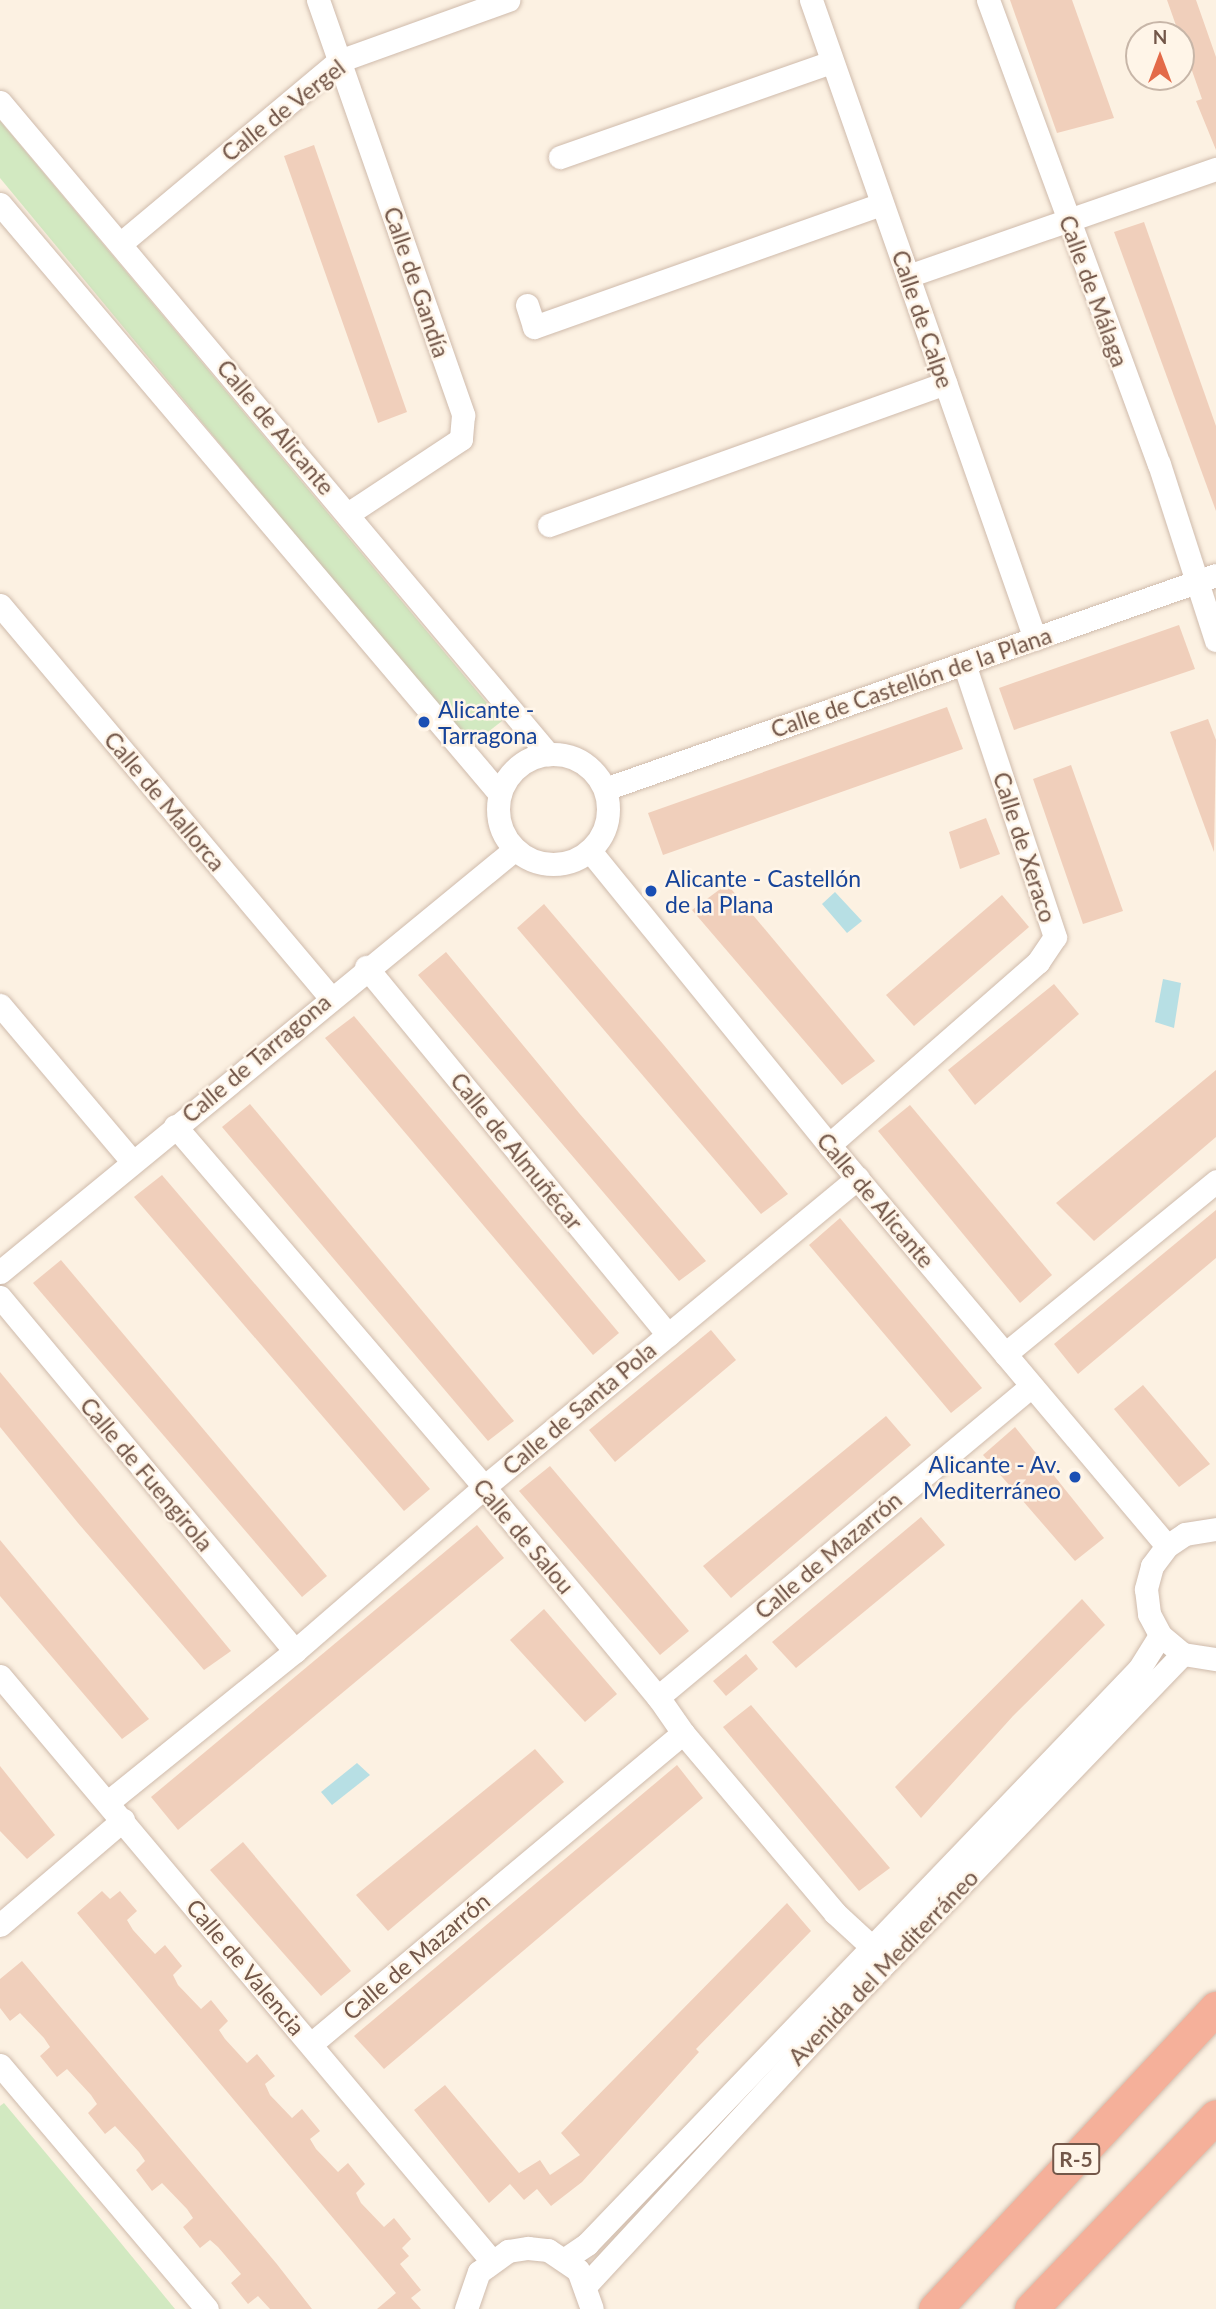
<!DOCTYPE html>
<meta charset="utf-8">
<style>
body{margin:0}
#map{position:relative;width:1216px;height:2309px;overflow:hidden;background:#fcf1e2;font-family:Lato,sans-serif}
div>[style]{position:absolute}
.green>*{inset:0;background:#d2e9c1}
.water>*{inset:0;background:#b7dfe4}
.building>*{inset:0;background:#f0cfbb}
.roads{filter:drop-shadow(0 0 2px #cfbbac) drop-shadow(0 0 2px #cfbbac)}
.minor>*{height:23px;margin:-11.5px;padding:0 11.5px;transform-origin:11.5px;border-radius:11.5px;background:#fff}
.minor>.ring{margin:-11.5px;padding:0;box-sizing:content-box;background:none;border:23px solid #fff;border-radius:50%}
.highway>*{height:33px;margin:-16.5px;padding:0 16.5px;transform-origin:16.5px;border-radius:16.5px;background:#f5b09a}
.dots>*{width:19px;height:19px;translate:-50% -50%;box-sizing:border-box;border:4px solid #fff5e8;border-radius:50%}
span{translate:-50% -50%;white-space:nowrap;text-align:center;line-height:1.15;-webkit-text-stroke:5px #fff5e8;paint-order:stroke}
.shield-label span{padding:2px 5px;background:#fff5e8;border:2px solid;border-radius:5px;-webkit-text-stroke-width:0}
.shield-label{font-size:21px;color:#735749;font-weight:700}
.street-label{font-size:23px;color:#735749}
.transit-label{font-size:23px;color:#164399}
.left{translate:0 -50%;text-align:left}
.right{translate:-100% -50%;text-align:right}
.north{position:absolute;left:1125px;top:21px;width:70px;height:70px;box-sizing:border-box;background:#fff5e8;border:2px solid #c7b6a8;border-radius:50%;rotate:0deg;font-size:19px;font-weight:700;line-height:28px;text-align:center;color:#735749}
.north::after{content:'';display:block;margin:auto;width:24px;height:32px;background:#e36a49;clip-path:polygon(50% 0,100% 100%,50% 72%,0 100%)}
</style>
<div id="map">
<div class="green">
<i style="clip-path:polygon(0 121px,502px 721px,470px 746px,0 178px)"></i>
<i style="clip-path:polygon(4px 2103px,106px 2225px,175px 2309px,0 2309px,0 2106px)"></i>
</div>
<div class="water">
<i style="clip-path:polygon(835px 892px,862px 921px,847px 933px,822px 904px)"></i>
<i style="clip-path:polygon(1163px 979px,1181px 983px,1174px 1028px,1155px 1022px)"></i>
<i style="clip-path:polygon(357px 1763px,370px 1775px,332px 1805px,321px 1792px)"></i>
</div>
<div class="building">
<i style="clip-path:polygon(1010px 0,1072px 0,1114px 118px,1057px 133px)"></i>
<i style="clip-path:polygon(1167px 0,1196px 0,1216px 57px,1216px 150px,1196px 101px,1202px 99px)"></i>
<i style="clip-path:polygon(314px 145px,407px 412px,378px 423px,284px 156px)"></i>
<i style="clip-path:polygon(1144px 222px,1216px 426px,1216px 511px,1114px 232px)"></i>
<i style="clip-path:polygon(1179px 625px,1195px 669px,1014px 730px,999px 688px)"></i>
<i style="clip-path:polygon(947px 707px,963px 749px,663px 855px,648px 813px)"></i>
<i style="clip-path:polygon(1208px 719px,1216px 740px,1214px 852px,1170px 732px)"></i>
<i style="clip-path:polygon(1071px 765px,1123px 911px,1083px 924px,1033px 779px)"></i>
<i style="clip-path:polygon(986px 818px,1000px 854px,960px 869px,949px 832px)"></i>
<i style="clip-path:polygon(727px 884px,875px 1061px,842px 1085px,692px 910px)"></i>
<i style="clip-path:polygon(1002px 895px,1029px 927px,914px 1026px,886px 995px)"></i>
<i style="clip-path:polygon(544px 904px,663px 1044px,788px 1194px,761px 1214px,517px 928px)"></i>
<i style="clip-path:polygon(446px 952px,579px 1113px,706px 1261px,679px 1281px,418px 975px)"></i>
<i style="clip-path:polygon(1054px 984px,1079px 1014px,975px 1105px,948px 1070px)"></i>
<i style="clip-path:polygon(354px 1016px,619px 1333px,593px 1355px,325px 1038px)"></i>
<i style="clip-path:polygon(1216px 1070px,1216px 1137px,1094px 1241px,1056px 1203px)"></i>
<i style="clip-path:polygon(250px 1104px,514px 1421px,488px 1441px,222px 1127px)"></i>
<i style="clip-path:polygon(910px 1105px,1052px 1275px,1020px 1303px,878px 1131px)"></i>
<i style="clip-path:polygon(162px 1175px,430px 1489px,404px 1511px,134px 1197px)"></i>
<i style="clip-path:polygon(1216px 1210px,1216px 1258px,1078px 1374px,1054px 1344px)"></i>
<i style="clip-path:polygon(840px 1218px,982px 1388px,951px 1413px,809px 1245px)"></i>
<i style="clip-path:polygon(61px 1260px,327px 1576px,302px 1597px,33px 1283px)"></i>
<i style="clip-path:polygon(711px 1330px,736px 1360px,615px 1462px,589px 1430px)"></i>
<i style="clip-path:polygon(0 1372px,98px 1490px,231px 1651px,204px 1670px,78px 1523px,0 1427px)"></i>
<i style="clip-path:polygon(1143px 1385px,1210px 1464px,1179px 1487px,1114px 1409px)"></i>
<i style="clip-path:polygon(886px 1416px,911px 1445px,731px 1598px,703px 1566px)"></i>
<i style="clip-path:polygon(1015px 1427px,1104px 1538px,1075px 1561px,983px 1455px)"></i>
<i style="clip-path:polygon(550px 1466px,689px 1631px,660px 1655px,519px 1491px)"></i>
<i style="clip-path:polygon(921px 1517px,945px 1545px,796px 1668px,772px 1642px)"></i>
<i style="clip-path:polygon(477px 1525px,504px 1558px,178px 1830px,151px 1797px)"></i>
<i style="clip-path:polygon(0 1540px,149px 1719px,122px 1739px,0 1596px)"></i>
<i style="clip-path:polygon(1082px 1599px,1105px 1625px,1013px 1716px,921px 1818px,895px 1787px)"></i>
<i style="clip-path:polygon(544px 1609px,617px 1694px,585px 1722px,510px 1640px)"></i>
<i style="clip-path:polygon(746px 1654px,758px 1669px,726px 1696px,713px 1681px)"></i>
<i style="clip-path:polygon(751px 1705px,890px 1868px,859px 1891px,723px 1727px)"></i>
<i style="clip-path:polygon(535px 1749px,564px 1782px,388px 1931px,356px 1895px)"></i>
<i style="clip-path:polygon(677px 1765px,703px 1798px,384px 2069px,354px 2036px)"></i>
<i style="clip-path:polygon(0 1766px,55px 1835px,27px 1859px,0 1831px)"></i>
<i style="clip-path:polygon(243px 1842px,351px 1971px,321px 1996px,210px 1870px)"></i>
<i style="clip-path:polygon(102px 1891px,110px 1899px,120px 1891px,137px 1911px,127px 1920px,133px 1930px,155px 1954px,165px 1945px,182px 1966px,173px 1975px,178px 1985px,201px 2009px,211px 2000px,228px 2021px,219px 2030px,225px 2039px,247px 2063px,257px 2054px,275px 2076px,265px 2084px,270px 2095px,292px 2118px,302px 2109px,320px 2131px,310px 2139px,316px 2149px,338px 2172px,348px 2163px,365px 2184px,356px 2193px,361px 2203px,384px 2227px,394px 2218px,411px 2239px,402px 2248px,409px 2256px,400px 2264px,421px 2290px,411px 2298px,421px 2309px,377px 2309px,396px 2293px,77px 1913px)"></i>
<i style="clip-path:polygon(787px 1903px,811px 1931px,696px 2049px,699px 2052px,582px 2182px,551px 2206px,537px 2189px,524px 2200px,510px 2184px,489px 2203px,414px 2110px,445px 2085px,519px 2173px,540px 2160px,550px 2175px,580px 2155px,561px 2133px)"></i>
<i style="clip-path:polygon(22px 1961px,276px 2263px,312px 2309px,270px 2309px,258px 2296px,248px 2304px,231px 2283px,241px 2274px,218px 2247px,210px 2240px,200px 2248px,183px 2227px,193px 2218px,187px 2209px,162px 2183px,152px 2191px,136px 2170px,145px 2161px,139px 2152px,115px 2126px,105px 2134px,88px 2113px,97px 2104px,91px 2095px,67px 2069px,57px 2077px,40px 2056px,50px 2047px,44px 2038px,20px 2013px,10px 2021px,0 2008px,0 1979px)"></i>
</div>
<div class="roads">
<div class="minor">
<i style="left:318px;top:0;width:440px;rotate:70.7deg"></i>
<i style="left:463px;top:415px;width:24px;rotate:95deg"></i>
<i style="left:461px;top:439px;width:134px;rotate:146.5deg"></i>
<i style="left:811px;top:0;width:677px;rotate:70.68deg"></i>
<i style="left:988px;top:0;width:495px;rotate:69.8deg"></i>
<i style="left:1159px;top:464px;width:185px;rotate:72.1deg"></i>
<i style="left:0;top:102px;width:852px;rotate:49.95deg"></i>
<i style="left:560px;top:157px;width:288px;rotate:-19.3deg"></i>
<i style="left:0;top:204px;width:773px;rotate:49.72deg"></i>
<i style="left:120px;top:244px;width:285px;rotate:-39.9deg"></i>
<i style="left:339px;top:61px;width:180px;rotate:-19.8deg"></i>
<i style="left:908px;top:276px;width:326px;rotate:-19.2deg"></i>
<i style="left:527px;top:305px;width:23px;rotate:72deg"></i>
<i style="left:534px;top:327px;width:369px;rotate:-19.5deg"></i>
<i style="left:549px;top:525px;width:421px;rotate:-19.7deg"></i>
<i style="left:0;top:605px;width:512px;rotate:49.91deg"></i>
<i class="ring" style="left:498px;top:754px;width:87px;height:87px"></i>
<i style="left:605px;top:789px;width:647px;rotate:-19.3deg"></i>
<i style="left:590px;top:851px;width:379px;rotate:50.9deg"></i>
<i style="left:829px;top:1145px;width:524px;rotate:49.87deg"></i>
<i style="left:366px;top:967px;width:476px;rotate:50.6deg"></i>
<i style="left:0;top:1005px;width:204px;rotate:49.8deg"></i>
<i style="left:175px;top:1126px;width:475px;rotate:49.4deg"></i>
<i style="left:484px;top:1487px;width:273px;rotate:50.4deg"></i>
<i style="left:658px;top:1697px;width:44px;rotate:55.2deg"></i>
<i style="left:683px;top:1733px;width:236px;rotate:49.8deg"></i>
<i style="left:835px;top:1913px;width:50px;rotate:42.6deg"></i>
<i style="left:829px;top:1145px;width:278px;rotate:-41.2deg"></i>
<i style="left:1038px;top:962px;width:30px;rotate:-56deg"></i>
<i style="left:1055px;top:937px;width:288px;rotate:-108.4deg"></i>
<i style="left:0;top:1272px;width:666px;rotate:-39.4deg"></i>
<i style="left:0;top:1297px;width:461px;rotate:50.2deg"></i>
<i style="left:1005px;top:1354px;width:273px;rotate:-39.3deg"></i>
<i style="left:1216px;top:1529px;width:31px;rotate:171deg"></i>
<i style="left:1185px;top:1534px;width:22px;rotate:146deg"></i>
<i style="left:1167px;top:1546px;width:25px;rotate:127deg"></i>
<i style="left:1152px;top:1566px;width:24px;rotate:105deg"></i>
<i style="left:1146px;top:1589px;width:25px;rotate:83deg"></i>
<i style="left:1149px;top:1614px;width:24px;rotate:62deg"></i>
<i style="left:1160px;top:1635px;width:30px;rotate:40deg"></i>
<i style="left:1183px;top:1654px;width:33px;rotate:9deg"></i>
<i style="left:0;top:1676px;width:763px;rotate:49.94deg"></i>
<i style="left:658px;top:1697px;width:486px;rotate:-39.8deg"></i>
<i style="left:108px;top:1802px;width:240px;rotate:-38.9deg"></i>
<i style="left:295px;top:1651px;width:250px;rotate:-40.9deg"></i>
<i style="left:484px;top:1487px;width:485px;rotate:-39.6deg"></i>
<i style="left:0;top:1925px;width:162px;rotate:-40.5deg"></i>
<i style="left:311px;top:2044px;width:485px;rotate:-39.9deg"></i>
<i style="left:0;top:2065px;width:320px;rotate:49.7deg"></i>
<i style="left:565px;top:2259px;width:27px;rotate:-34deg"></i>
<i style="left:587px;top:2244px;width:797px;rotate:-46.17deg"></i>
<i style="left:1139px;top:1669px;width:40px;rotate:-58deg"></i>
<i style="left:587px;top:2284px;width:410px;rotate:-47.2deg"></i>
<i style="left:866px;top:1983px;width:457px;rotate:-46.1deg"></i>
<i style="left:466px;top:2309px;width:39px;rotate:-71deg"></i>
<i style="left:479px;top:2272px;width:36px;rotate:-36deg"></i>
<i style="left:508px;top:2251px;width:20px;rotate:-9deg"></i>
<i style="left:528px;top:2248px;width:20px;rotate:6deg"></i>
<i style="left:548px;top:2250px;width:36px;rotate:34deg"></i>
<i style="left:578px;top:2270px;width:41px;rotate:70.3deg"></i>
</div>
<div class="highway">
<i style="left:935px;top:2309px;width:412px;rotate:-47deg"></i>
<i style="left:1031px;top:2309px;width:267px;rotate:-46.2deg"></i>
</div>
</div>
<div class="dots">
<i style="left:424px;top:722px;background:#1a4fb4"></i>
<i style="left:651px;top:891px;background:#1a4fb4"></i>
<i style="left:1075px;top:1477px;background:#1a4fb4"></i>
</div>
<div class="shield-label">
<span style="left:1076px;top:2159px">R-5</span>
</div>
<div class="street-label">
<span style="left:283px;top:110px;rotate:-38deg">Calle de Vergel</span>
<span style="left:417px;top:282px;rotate:71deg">Calle de Gandía</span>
<span style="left:1094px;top:291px;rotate:70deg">Calle de Málaga</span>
<span style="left:923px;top:319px;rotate:71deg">Calle de Calpe</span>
<span style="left:276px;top:427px;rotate:50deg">Calle de Alicante</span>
<span style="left:911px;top:682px;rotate:-19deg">Calle de Castellón de la Plana</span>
<span style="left:165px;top:801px;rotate:50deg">Calle de Mallorca</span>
<span style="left:1025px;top:847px;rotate:72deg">Calle de Xeraco</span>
<span style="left:256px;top:1058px;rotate:-40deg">Calle de Tarragona</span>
<span style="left:517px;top:1151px;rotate:51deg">Calle de Almuñécar</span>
<span style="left:876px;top:1200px;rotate:50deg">Calle de Alicante</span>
<span style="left:579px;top:1408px;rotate:-40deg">Calle de Santa Pola</span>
<span style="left:147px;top:1474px;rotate:50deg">Calle de Fuengirola</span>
<span style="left:524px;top:1536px;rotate:50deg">Calle de Salou</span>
<span style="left:828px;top:1555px;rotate:-40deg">Calle de Mazarrón</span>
<span style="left:416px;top:1956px;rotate:-40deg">Calle de Mazarrón</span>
<span style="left:246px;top:1967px;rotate:50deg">Calle de Valencia</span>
<span style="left:883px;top:1967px;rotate:-46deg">Avenida del Mediterráneo</span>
</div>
<div class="transit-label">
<span class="left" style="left:438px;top:722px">Alicante -<br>Tarragona</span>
<span class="left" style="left:665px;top:891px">Alicante - Castellón<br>de la Plana</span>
<span class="right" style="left:1061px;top:1477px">Alicante - Av.<br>Mediterráneo</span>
</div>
<div class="north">N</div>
</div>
